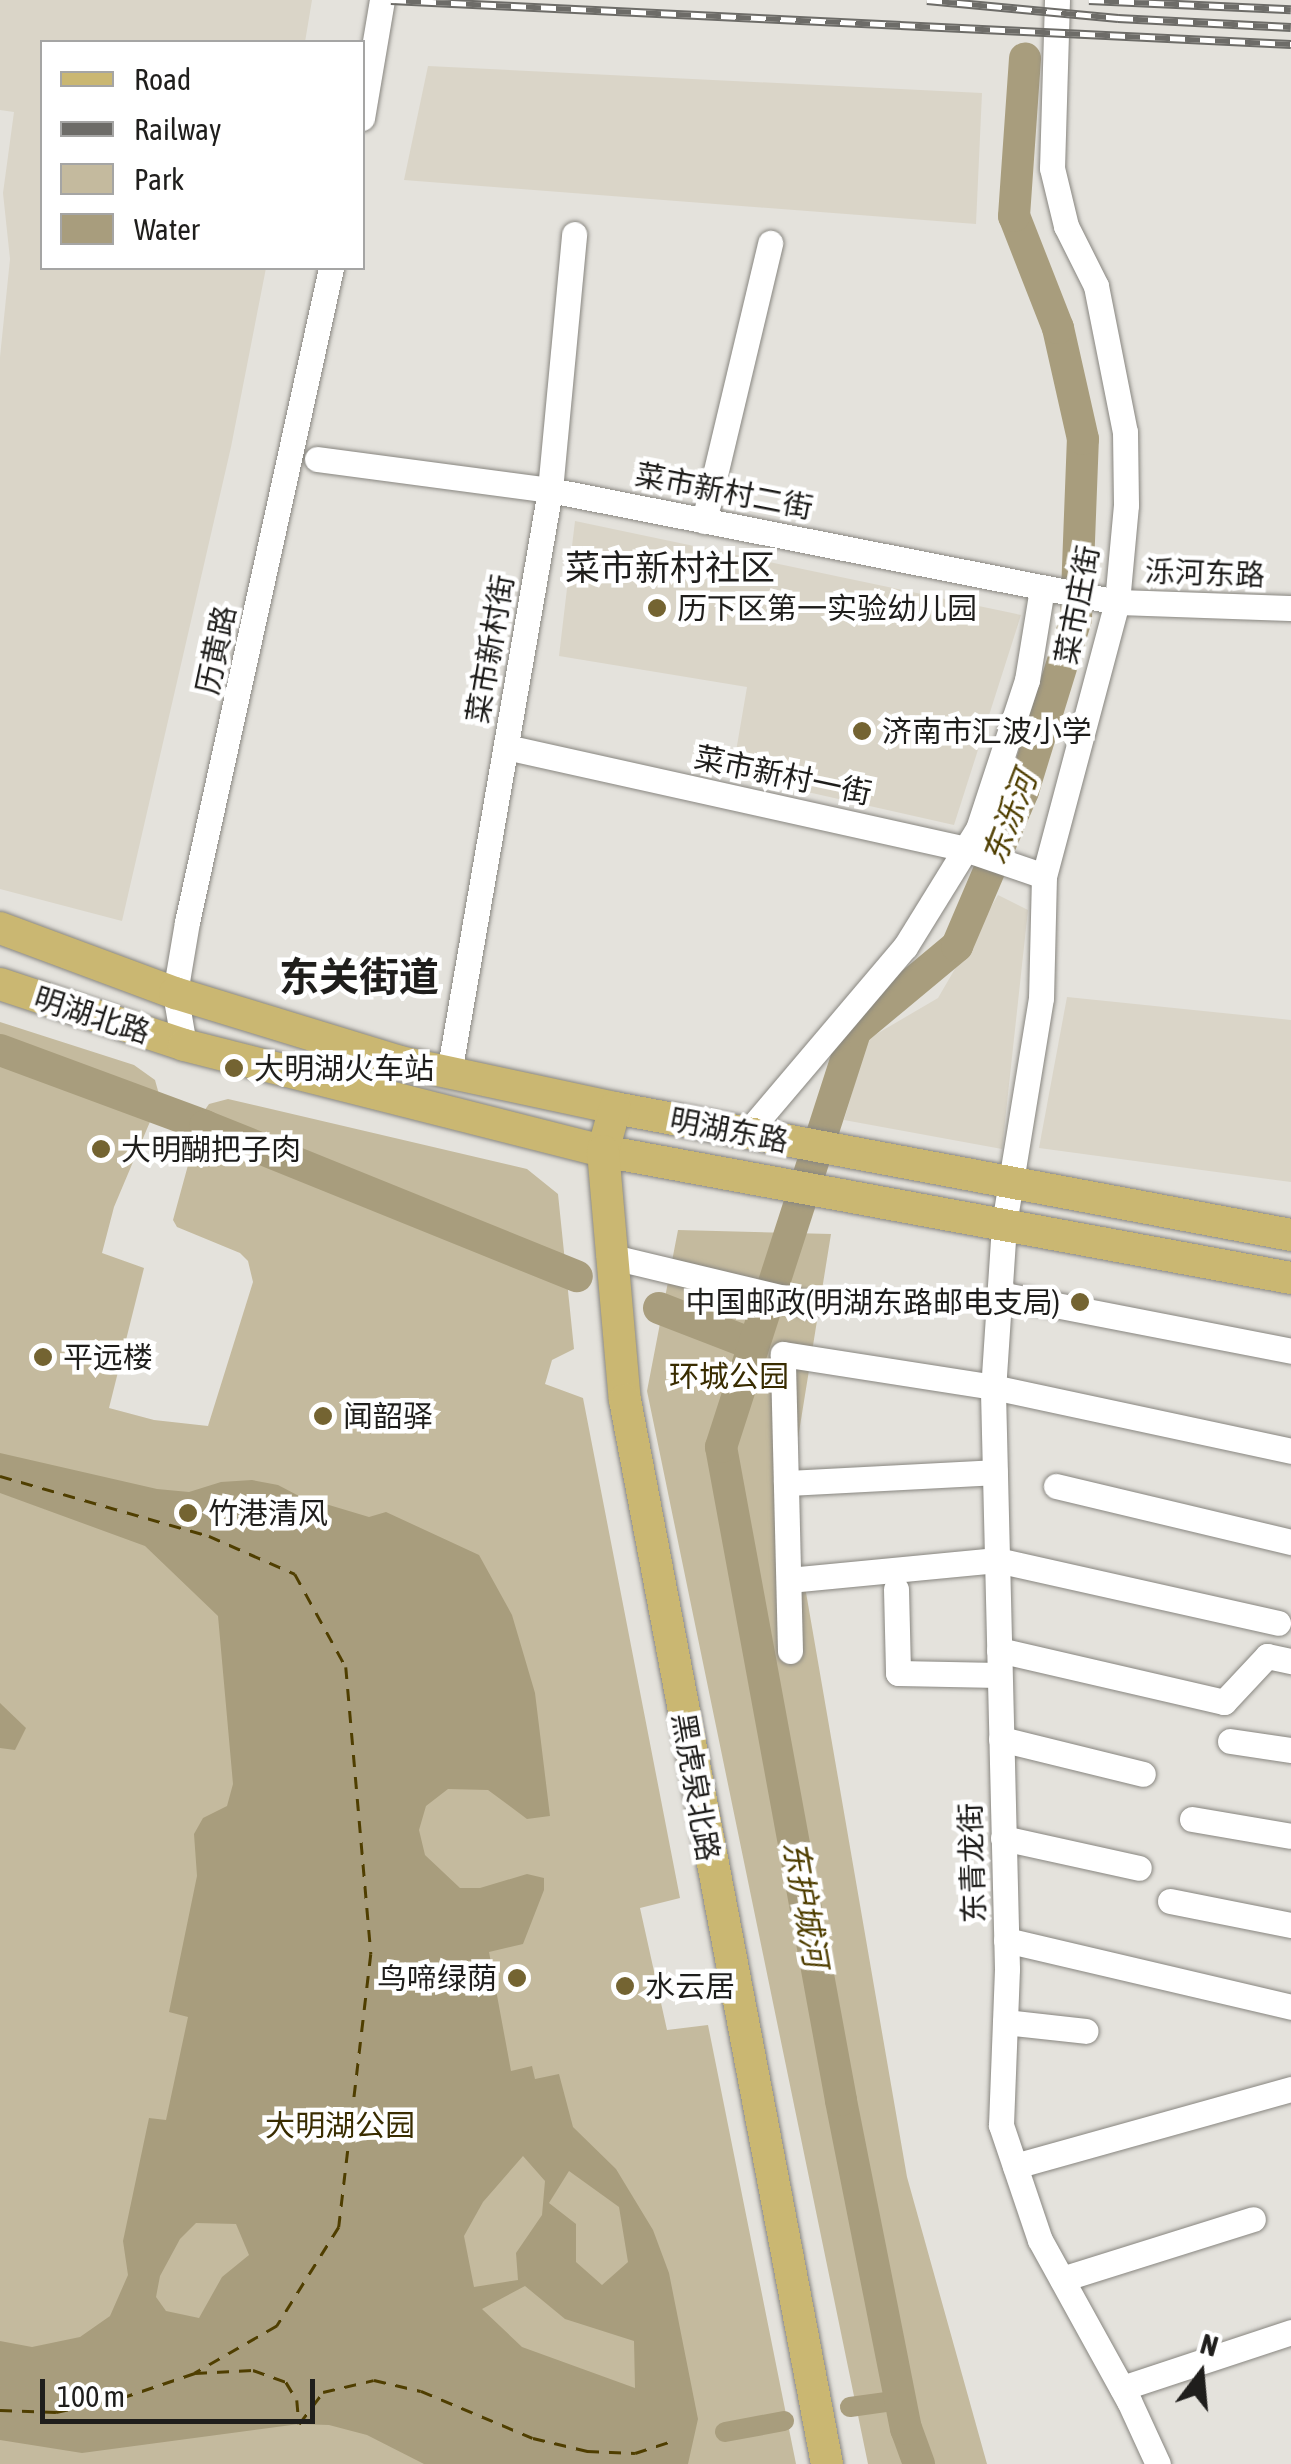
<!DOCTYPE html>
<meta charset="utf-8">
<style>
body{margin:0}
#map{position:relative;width:1291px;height:2464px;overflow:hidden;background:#e4e2dc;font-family:"Asap Condensed","Noto Sans SC",sans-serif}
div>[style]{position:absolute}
.built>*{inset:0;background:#dad5c8}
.green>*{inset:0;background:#c4ba9e}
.water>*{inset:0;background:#a89d7d}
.canal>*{height:20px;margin:-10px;padding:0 10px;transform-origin:10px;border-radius:10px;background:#a89d7d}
.river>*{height:32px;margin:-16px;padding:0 16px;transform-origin:16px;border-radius:16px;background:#a89d7d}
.ferry>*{height:2.5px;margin-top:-1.25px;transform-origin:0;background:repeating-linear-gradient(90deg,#4f3e00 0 12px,transparent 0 22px)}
.roads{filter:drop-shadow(0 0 2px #888680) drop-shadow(0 0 2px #888680)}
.minor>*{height:25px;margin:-12.5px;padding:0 12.5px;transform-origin:12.5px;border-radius:12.5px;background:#fff}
.major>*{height:32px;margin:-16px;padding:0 16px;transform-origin:16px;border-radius:16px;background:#cab772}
.rail>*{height:9px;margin-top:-4.5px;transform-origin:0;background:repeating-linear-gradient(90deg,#fff 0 15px,#6d6c68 0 30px);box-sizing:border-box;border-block:2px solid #6d6c68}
.dots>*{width:28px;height:28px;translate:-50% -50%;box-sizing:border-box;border:5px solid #fff;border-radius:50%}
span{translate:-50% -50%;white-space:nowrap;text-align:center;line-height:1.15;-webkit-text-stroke:9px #fff;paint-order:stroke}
.street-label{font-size:30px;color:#1f1e1c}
.poi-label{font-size:30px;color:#1f1e1c}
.left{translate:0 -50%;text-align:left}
.right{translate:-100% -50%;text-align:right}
.park-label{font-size:30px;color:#392c00}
.water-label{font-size:32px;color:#4f3e00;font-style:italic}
.quarter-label{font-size:35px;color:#1f1e1c}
.district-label{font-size:40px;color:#1f1e1c;font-weight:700}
.legend{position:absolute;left:40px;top:40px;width:325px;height:230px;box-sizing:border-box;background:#fff;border:2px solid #a5a5a4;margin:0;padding:12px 18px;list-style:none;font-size:30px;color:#1f1e1c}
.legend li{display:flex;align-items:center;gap:20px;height:50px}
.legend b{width:50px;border:2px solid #a5a5a4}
.north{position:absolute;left:1151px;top:2324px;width:100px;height:100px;-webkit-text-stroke:8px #fff;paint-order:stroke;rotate:16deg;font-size:28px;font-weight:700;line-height:40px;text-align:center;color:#1f1e1c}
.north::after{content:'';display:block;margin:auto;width:35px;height:45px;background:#1f1e1c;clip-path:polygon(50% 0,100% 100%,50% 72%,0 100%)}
.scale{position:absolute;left:40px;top:2379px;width:275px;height:45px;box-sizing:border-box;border:5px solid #1f1e1c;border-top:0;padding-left:12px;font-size:30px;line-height:35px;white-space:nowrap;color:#1f1e1c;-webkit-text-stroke:8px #fff;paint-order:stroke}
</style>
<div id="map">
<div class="built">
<i style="clip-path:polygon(0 0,312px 0,305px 42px,42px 42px,42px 268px,266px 268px,231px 447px,122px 921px,0 889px,0 357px,10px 259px,3px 193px,14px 112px,0 110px)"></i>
<i style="clip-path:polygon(428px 66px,982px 93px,976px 224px,404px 180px)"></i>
<i style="clip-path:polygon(575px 521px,1021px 615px,954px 825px,732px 775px,747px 687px,559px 656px)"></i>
<i style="clip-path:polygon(998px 895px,1028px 910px,1002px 1149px,844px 1120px,868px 1039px,938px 998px)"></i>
<i style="clip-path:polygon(1067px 997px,1291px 1020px,1291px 1182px,1039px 1148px)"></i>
</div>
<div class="green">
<i style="clip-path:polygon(0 1022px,134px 1065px,155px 1080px,160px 1098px,114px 1207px,102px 1253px,144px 1268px,109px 1408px,154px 1420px,208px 1426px,253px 1282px,248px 1261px,240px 1253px,177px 1227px,173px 1220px,202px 1114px,209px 1104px,228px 1099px,527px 1169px,558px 1194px,574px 1349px,552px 1360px,545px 1384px,583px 1398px,680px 1898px,640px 1908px,667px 2030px,708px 2025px,796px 2464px,0 2464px)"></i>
<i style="clip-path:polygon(678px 1230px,831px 1234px,789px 1494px,907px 2177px,987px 2464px,868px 2464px,647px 1391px)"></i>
</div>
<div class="water">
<i style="clip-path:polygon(evenodd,0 1453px,157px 1489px,189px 1492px,221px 1482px,252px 1480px,278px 1485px,299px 1496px,369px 1517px,386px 1512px,479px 1555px,512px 1615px,535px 1693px,550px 1816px,527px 1819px,488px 1790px,448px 1789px,426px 1806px,419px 1830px,425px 1855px,460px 1888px,480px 1888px,527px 1874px,544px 1878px,544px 1890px,523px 1944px,489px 1952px,511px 2071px,532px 2066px,535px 2079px,559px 2074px,573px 2127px,616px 2169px,653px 2230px,669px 2273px,698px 2419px,688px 2464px,424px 2464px,367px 2435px,329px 2425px,299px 2424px,82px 2453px,0 2440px,0 2341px,32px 2347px,80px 2337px,110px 2316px,128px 2275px,123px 2241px,149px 2118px,166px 2120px,188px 2017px,169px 2012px,197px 1876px,194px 1834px,203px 1818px,227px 1806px,233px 1784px,218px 1616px,145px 1546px,0 1493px,0 1453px,523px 2156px,545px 2181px,542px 2215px,516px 2253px,518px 2280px,474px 2287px,464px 2236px,483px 2202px,523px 2156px,0 1453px,569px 2171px,619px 2207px,628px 2262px,602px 2285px,576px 2262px,576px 2224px,549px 2203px,569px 2171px,0 1453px,196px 2223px,236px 2224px,249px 2255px,222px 2277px,199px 2318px,166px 2311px,156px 2297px,160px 2276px,180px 2239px,196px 2223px,0 1453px,525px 2286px,565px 2319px,634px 2341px,635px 2388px,522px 2347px,482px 2309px,525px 2286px)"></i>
<i style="clip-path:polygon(0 1703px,26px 1728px,15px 1750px,0 1748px)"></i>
</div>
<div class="canal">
<i style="left:850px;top:2407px;width:50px;rotate:-8deg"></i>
<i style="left:725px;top:2432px;width:60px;rotate:-10.6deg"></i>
</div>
<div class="river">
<i style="left:0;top:1050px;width:219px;rotate:20.3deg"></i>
<i style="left:205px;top:1126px;width:401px;rotate:22deg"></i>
<i style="left:659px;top:1308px;width:100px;rotate:21.2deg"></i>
<i style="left:919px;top:2464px;width:37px;rotate:-110deg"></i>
<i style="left:906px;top:2429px;width:335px;rotate:-101.2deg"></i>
<i style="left:841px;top:2100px;width:664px;rotate:-100.41deg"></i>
<i style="left:721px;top:1447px;width:437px;rotate:-72.1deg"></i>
<i style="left:855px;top:1031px;width:133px;rotate:-39.8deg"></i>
<i style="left:957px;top:946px;width:168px;rotate:-66.9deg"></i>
<i style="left:1023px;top:791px;width:180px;rotate:-72.9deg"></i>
<i style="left:1076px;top:619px;width:180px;rotate:-87.8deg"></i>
<i style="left:1083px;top:439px;width:114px;rotate:-102.7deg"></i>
<i style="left:1058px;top:328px;width:120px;rotate:-111.4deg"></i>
<i style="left:1014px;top:216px;width:158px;rotate:-86deg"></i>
</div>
<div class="ferry">
<i style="left:0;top:1476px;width:217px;rotate:16deg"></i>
<i style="left:209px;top:1536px;width:94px;rotate:23.8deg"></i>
<i style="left:295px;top:1574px;width:106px;rotate:61.3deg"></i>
<i style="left:346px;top:1667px;width:288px;rotate:85deg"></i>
<i style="left:371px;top:1954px;width:275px;rotate:96.7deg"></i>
<i style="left:339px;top:2227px;width:117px;rotate:122.1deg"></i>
<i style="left:277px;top:2326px;width:95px;rotate:150.2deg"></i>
<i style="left:0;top:2410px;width:56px;rotate:2deg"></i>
<i style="left:56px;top:2412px;width:66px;rotate:-12.2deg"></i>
<i style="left:121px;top:2398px;width:78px;rotate:-18.7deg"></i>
<i style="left:195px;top:2373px;width:58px;rotate:-3deg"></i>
<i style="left:253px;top:2370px;width:35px;rotate:20deg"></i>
<i style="left:286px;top:2382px;width:21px;rotate:59deg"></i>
<i style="left:297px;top:2400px;width:24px;rotate:85deg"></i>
<i style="left:299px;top:2424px;width:40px;rotate:-53deg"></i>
<i style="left:323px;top:2392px;width:52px;rotate:-13.2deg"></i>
<i style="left:374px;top:2380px;width:48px;rotate:13.2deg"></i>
<i style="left:421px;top:2391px;width:121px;rotate:22.8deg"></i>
<i style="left:533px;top:2438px;width:56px;rotate:13.5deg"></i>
<i style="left:587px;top:2451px;width:48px;rotate:2.4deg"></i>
<i style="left:635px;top:2453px;width:36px;rotate:-18deg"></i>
</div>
<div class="roads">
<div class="minor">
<i style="left:1057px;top:0;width:168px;rotate:91.7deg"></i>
<i style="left:1052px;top:168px;width:60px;rotate:76.4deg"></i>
<i style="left:1066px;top:226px;width:67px;rotate:63.4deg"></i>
<i style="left:1096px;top:286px;width:149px;rotate:78.8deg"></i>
<i style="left:1125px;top:432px;width:73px;rotate:89.2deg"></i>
<i style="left:1126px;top:505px;width:97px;rotate:95.3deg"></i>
<i style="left:1117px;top:602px;width:284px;rotate:104.9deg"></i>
<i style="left:1044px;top:876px;width:122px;rotate:91.4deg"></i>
<i style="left:1041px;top:998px;width:230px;rotate:99.3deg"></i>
<i style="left:1004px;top:1225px;width:167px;rotate:93.8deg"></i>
<i style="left:993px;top:1392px;width:577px;rotate:88.61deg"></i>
<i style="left:1007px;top:1969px;width:156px;rotate:92.2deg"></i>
<i style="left:1001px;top:2125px;width:121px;rotate:71.3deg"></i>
<i style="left:1040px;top:2240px;width:184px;rotate:61.1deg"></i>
<i style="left:1129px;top:2401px;width:69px;rotate:65.3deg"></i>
<i style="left:362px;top:118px;width:120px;rotate:-80.4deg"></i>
<i style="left:317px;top:459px;width:235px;rotate:7.6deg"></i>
<i style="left:550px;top:490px;width:578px;rotate:11.17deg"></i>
<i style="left:1117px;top:602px;width:174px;rotate:2deg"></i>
<i style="left:704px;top:521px;width:286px;rotate:-76.6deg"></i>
<i style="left:506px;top:747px;width:470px;rotate:12.5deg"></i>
<i style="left:965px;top:849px;width:83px;rotate:18.9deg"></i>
<i style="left:184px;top:1045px;width:53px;rotate:-99.8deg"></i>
<i style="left:175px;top:993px;width:72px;rotate:-80.4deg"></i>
<i style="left:187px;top:922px;width:670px;rotate:-77.58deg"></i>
<i style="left:449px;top:1073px;width:592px;rotate:-80.17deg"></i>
<i style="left:550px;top:490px;width:257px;rotate:-84.6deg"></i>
<i style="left:747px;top:1133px;width:244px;rotate:-49.7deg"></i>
<i style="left:905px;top:947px;width:139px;rotate:-58.3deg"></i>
<i style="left:978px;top:829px;width:157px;rotate:-71.8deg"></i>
<i style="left:1027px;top:680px;width:93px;rotate:-80.7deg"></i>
<i style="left:609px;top:1256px;width:206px;rotate:13.5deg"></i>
<i style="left:999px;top:1294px;width:298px;rotate:11deg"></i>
<i style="left:786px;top:1483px;width:209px;rotate:-3deg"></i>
<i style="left:1056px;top:1486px;width:242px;rotate:13.4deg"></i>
<i style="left:789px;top:1580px;width:209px;rotate:-5.5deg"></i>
<i style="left:997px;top:1560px;width:288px;rotate:12.6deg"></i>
<i style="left:896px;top:1589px;width:84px;rotate:88.6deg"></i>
<i style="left:898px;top:1673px;width:101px;rotate:1.1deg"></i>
<i style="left:999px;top:1650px;width:231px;rotate:13deg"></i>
<i style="left:1224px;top:1702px;width:63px;rotate:-46.9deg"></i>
<i style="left:1267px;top:1656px;width:25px;rotate:12deg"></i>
<i style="left:790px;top:1651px;width:297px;rotate:-91.4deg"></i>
<i style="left:783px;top:1354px;width:213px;rotate:8.9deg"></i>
<i style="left:993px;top:1387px;width:305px;rotate:12.1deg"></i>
<i style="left:1001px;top:1739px;width:146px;rotate:13.8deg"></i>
<i style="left:1230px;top:1741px;width:62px;rotate:8.4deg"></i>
<i style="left:1192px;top:1819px;width:100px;rotate:9.7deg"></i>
<i style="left:1003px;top:1838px;width:139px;rotate:12.4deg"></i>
<i style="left:1170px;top:1901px;width:123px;rotate:11.2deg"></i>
<i style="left:1006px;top:1940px;width:293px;rotate:13.2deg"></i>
<i style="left:1005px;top:2022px;width:81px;rotate:6.3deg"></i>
<i style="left:1015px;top:2166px;width:287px;rotate:-15.6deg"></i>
<i style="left:1062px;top:2279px;width:200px;rotate:-17.4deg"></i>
<i style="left:1122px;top:2388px;width:178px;rotate:-18.3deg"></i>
</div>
<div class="major">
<i style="left:0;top:928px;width:187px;rotate:20.4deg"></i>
<i style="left:175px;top:993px;width:235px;rotate:17deg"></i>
<i style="left:400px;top:1062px;width:220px;rotate:12.1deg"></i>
<i style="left:615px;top:1108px;width:688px;rotate:10.64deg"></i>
<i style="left:0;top:984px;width:194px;rotate:18.3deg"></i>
<i style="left:184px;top:1045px;width:432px;rotate:14.2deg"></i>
<i style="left:603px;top:1151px;width:700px;rotate:10.46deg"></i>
<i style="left:615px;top:1108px;width:45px;rotate:105.6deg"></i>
<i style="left:603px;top:1151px;width:250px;rotate:85deg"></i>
<i style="left:625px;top:1400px;width:1083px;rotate:79.25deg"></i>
</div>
</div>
<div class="rail">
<i style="left:391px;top:0;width:901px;rotate:2.8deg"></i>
<i style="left:927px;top:0;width:192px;rotate:5.4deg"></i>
<i style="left:1118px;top:18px;width:173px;rotate:3deg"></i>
<i style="left:1089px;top:0;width:202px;rotate:2.6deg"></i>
</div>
<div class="dots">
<i style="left:657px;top:608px;background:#746432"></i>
<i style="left:862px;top:731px;background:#746432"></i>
<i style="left:234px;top:1068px;background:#746432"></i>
<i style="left:101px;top:1149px;background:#746432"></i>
<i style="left:1080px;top:1302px;background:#746432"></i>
<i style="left:43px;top:1357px;background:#746432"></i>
<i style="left:323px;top:1416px;background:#746432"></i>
<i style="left:188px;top:1513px;background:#746432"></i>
<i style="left:517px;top:1978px;background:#746432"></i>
<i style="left:625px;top:1986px;background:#746432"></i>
</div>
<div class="street-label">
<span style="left:724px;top:491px;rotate:11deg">菜市新村二街</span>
<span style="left:1205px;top:573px;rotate:2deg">泺河东路</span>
<span style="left:1077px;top:605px;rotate:-79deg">菜市庄街</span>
<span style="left:490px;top:649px;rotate:-80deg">菜市新村街</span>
<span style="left:216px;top:650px;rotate:-78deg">历黄路</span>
<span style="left:783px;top:775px;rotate:12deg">菜市新村一街</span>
<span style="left:92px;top:1015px;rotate:18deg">明湖北路</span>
<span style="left:729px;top:1130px;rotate:11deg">明湖东路</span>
<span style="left:696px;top:1787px;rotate:80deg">黑虎泉北路</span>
<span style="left:972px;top:1863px;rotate:-92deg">东青龙街</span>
</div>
<div class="poi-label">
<span class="left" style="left:677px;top:608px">历下区第一实验幼儿园</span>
<span class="left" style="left:882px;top:731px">济南市汇波小学</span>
<span class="left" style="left:254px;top:1068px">大明湖火车站</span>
<span class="left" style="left:121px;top:1149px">大明醐把子肉</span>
<span class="right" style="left:1060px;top:1302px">中国邮政(明湖东路邮电支局)</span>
<span class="left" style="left:63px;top:1357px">平远楼</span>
<span class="left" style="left:343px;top:1416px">闻韶驿</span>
<span class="left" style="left:208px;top:1513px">竹港清风</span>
<span class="right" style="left:497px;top:1978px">鸟啼绿荫</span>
<span class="left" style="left:645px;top:1986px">水云居</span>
</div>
<div class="park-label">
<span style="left:729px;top:1376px">环城公园</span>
<span style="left:340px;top:2125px">大明湖公园</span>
</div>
<div class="water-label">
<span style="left:1010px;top:818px;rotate:-69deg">东泺河</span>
<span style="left:805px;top:1904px;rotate:80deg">东护城河</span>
</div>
<div class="quarter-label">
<span style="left:670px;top:567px">菜市新村社区</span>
</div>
<div class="district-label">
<span style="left:359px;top:977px">东关街道</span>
</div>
<ul class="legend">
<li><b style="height:12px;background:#cab772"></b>Road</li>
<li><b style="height:12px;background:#6d6c68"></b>Railway</li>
<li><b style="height:28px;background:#c4ba9e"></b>Park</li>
<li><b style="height:28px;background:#a89d7d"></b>Water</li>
</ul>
<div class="north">N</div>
<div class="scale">100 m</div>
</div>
